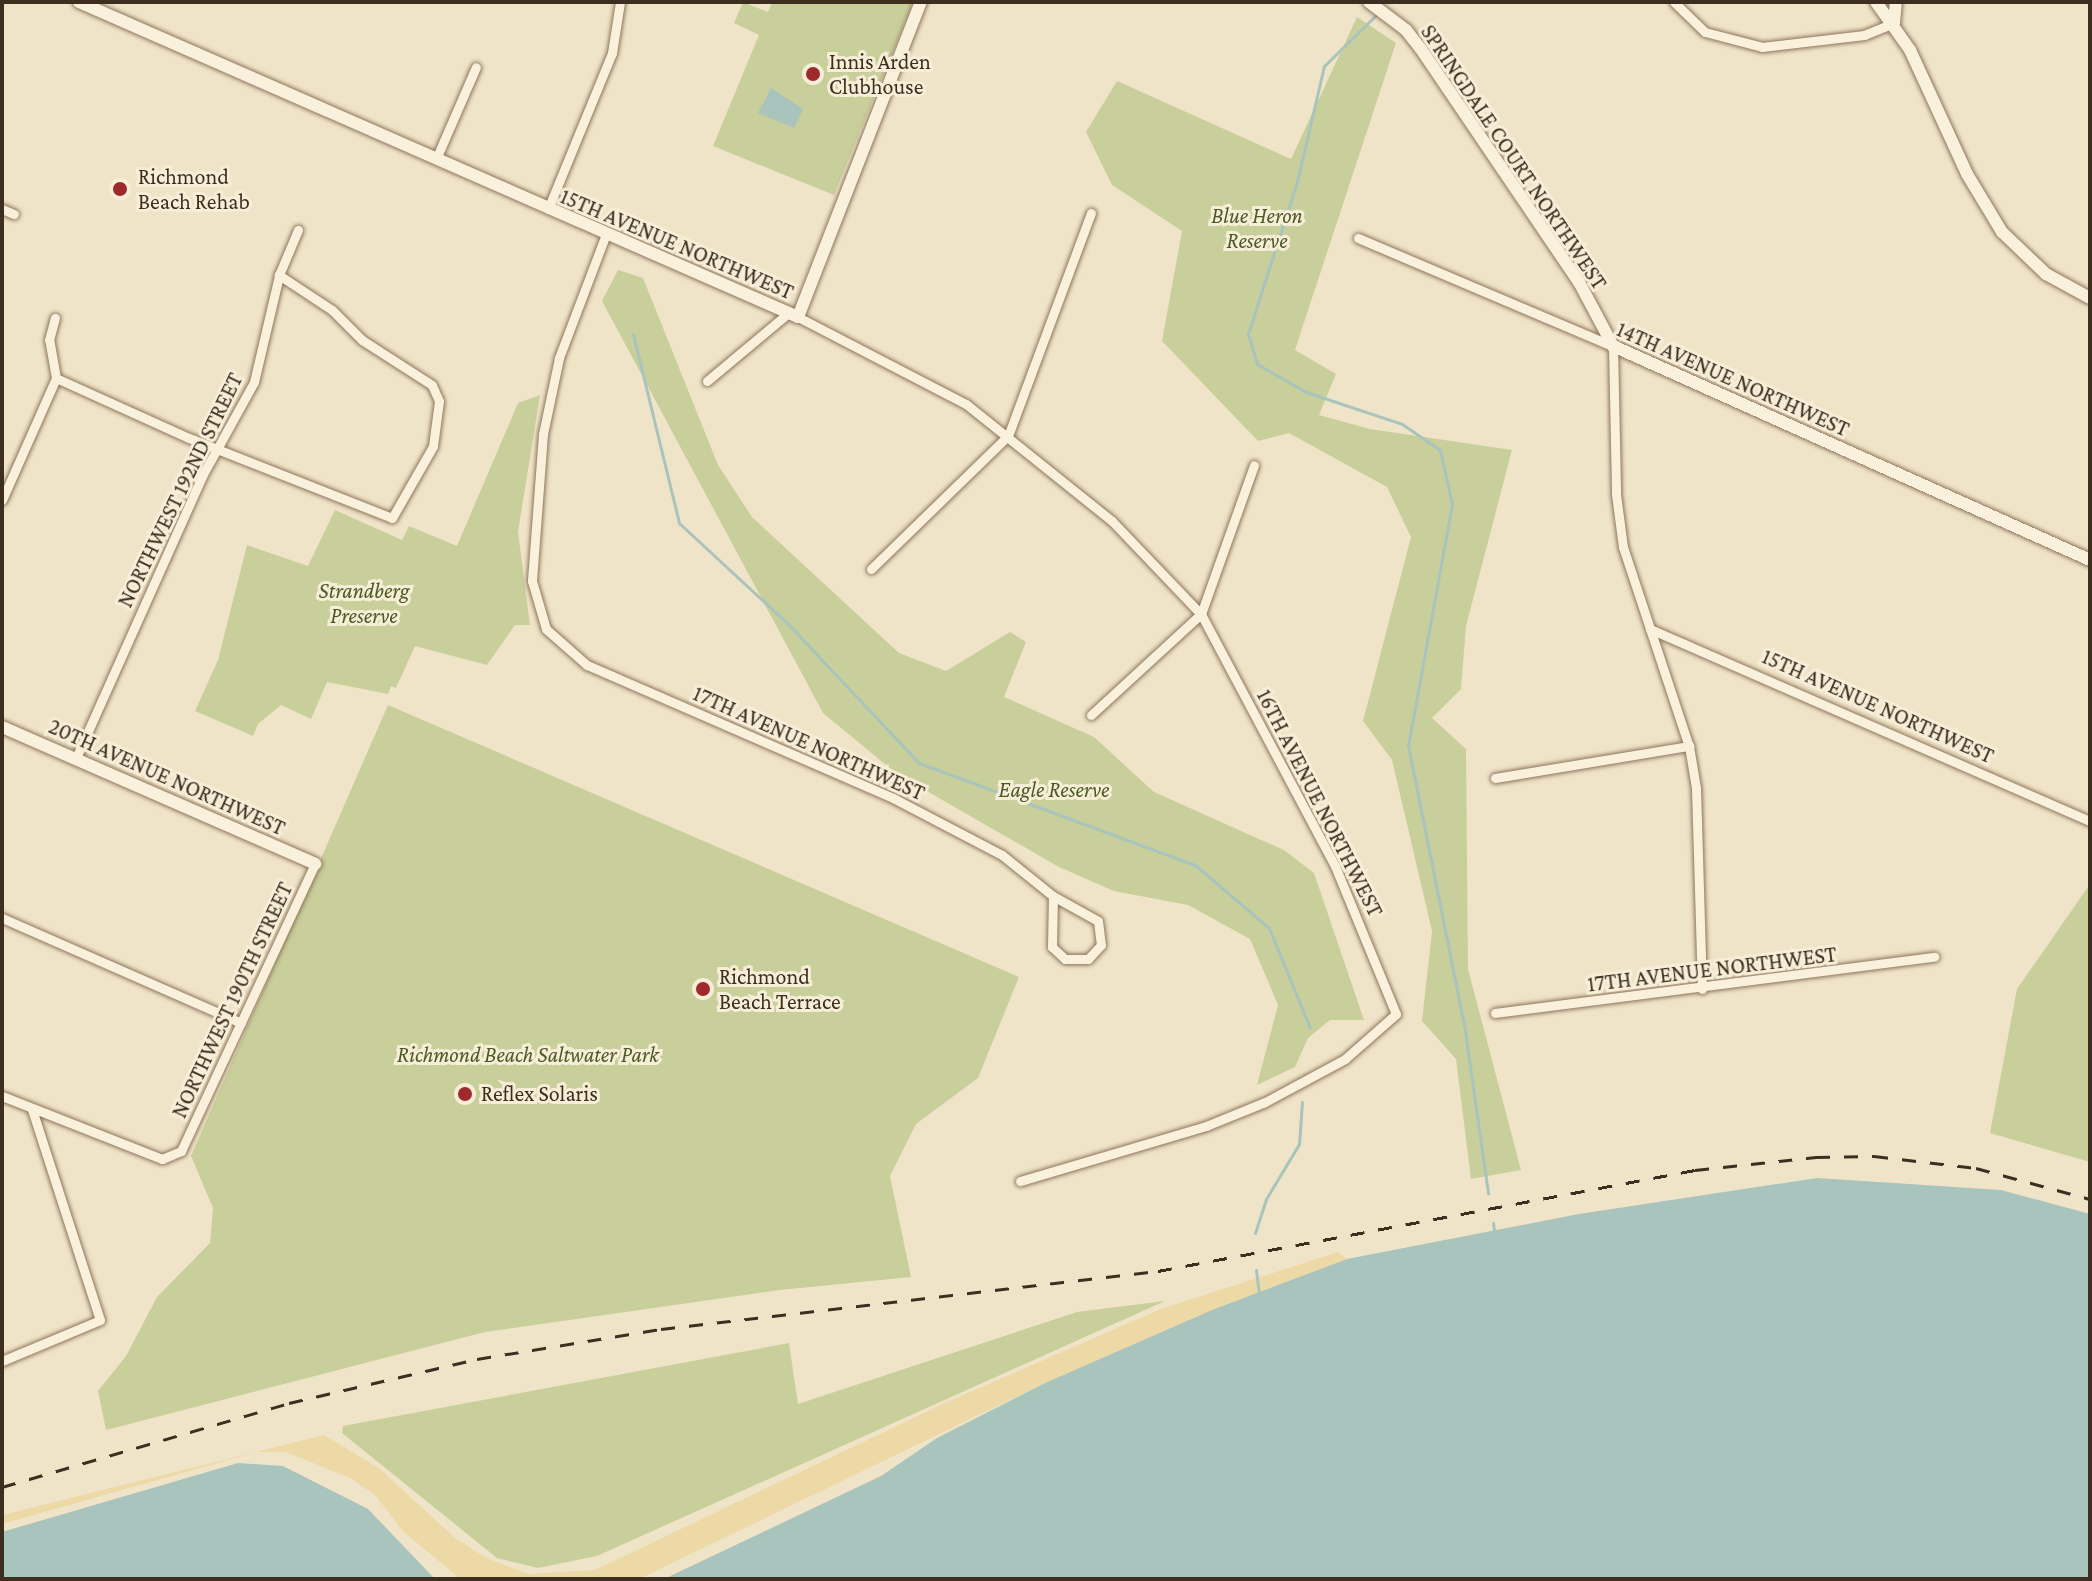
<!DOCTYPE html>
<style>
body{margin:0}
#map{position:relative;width:2092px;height:1581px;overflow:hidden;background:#f0e4c8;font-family:"Crimson Pro",serif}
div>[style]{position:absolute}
.green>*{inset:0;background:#c9cf9b}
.sand>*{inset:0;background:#ecd9a5}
.water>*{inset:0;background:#a9c4bc}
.stream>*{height:3px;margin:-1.5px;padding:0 1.5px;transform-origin:1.5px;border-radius:1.5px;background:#a9c4bc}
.roads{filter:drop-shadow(0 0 2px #8d765c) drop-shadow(0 0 2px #8d765c)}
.street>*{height:9px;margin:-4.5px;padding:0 4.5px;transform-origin:4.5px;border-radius:4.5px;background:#faf1dc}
.secondary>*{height:12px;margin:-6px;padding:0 6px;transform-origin:6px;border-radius:6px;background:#faf1dc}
.rail>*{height:3px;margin-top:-1.5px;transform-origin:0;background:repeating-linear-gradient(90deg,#3d2e20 0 14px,transparent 0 28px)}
.dots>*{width:22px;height:22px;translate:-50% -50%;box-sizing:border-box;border:4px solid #f7eed8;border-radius:50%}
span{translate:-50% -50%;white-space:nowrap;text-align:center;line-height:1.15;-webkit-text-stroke:6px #f7eed8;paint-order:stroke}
.poi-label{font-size:22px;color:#3d2e20}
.left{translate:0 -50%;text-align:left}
.street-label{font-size:22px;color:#3d2e20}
.park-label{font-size:22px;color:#4d5a26;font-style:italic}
.frame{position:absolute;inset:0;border:4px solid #3d2e20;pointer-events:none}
</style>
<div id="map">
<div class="green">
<i style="clip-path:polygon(743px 2px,768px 12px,772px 2px,913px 2px,834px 195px,713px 146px,759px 35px,734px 23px)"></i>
<i style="clip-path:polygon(1357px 17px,1396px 43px,1295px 350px,1336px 374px,1319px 415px,1370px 429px,1512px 450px,1466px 626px,1461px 689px,1432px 718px,1466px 749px,1468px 969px,1521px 1170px,1471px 1179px,1456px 1059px,1422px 1021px,1432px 931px,1392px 760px,1363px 721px,1411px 537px,1387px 487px,1289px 433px,1258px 441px,1162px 341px,1182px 231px,1112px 185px,1086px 132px,1117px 81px,1291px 159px)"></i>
<i style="clip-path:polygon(618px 270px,643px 278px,718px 465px,752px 517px,899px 653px,946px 671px,1010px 632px,1026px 642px,1004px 697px,1094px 737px,1154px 792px,1284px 850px,1314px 873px,1364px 1020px,1330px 1020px,1308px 1038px,1295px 1067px,1257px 1085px,1278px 1005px,1250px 939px,1188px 905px,1114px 891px,1059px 867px,897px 774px,823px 713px,602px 301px)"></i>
<i style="clip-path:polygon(540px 395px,518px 532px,530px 625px,515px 625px,487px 665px,415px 646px,396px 688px,391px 686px,388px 694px,327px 682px,311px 719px,281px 705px,258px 724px,253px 736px,195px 711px,218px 660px,247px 545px,308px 566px,335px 510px,402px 540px,409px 526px,457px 546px,518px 403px)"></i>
<i style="clip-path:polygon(388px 705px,1019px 977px,978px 1078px,916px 1124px,890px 1176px,911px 1277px,780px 1290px,485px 1332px,106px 1430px,98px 1391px,126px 1356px,157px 1297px,210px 1243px,213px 1208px,191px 1156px)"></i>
<i style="clip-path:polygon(2090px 884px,2090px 1162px,1990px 1133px,2017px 989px)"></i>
<i style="clip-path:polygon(1165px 1301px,597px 1556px,538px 1568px,497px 1558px,342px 1433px,343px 1426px,789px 1343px,798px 1404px,1077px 1312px)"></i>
</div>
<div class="sand">
<i style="clip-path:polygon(1338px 1252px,1347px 1259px,1212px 1310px,1045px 1383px,639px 1579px,460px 1579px,403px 1531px,375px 1495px,350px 1478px,286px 1452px,256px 1452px,2px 1524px,2px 1515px,324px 1435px,380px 1469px,454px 1537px,486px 1558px,528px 1574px,595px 1570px,947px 1402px,1161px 1309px)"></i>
</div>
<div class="water">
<i style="clip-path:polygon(771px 88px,803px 109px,794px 128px,758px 113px)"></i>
<i style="clip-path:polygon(1817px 1178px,2001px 1190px,2090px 1214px,2090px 1579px,664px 1579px,881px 1476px,937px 1438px,1045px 1383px,1212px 1310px,1347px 1259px,1579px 1214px)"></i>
<i style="clip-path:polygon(238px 1463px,283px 1466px,368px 1509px,435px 1579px,2px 1579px,2px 1532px)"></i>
</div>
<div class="stream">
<i style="left:1378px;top:13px;width:76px;rotate:135.5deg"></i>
<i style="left:1324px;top:66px;width:119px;rotate:103.1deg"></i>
<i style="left:1297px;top:182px;width:160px;rotate:107.9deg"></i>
<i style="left:1248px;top:334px;width:31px;rotate:73deg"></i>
<i style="left:1257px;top:364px;width:56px;rotate:29.7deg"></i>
<i style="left:1306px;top:392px;width:101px;rotate:18.4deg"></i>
<i style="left:1402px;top:424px;width:46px;rotate:34.4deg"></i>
<i style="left:1440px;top:450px;width:55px;rotate:77.5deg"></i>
<i style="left:1452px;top:504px;width:245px;rotate:100.3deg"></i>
<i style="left:1408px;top:745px;width:292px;rotate:78.7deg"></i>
<i style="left:1465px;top:1031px;width:164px;rotate:81.9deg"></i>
<i style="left:633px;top:334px;width:195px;rotate:76.3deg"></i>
<i style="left:679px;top:523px;width:150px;rotate:42.8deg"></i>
<i style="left:789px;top:625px;width:190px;rotate:46.7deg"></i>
<i style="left:919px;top:763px;width:294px;rotate:20.3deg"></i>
<i style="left:1195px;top:865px;width:97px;rotate:40.4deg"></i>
<i style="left:1269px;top:928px;width:108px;rotate:67.7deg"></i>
<i style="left:1493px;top:1223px;width:7px;rotate:82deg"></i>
<i style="left:1255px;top:1233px;width:36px;rotate:-72deg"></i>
<i style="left:1266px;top:1199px;width:64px;rotate:-59deg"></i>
<i style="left:1299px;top:1144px;width:42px;rotate:-85.9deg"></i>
<i style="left:1256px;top:1270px;width:23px;rotate:83deg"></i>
</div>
<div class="roads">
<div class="street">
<i style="left:1674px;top:2px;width:43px;rotate:44.1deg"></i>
<i style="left:1705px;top:32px;width:59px;rotate:14.7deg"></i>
<i style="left:1762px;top:47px;width:103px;rotate:-6.7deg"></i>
<i style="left:1864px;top:35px;width:32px;rotate:-22deg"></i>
<i style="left:436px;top:159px;width:100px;rotate:-66.5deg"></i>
<i style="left:2px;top:209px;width:13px;rotate:23deg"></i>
<i style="left:548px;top:209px;width:169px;rotate:-67.7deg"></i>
<i style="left:612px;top:53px;width:52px;rotate:-81.1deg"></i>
<i style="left:606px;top:234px;width:133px;rotate:110.8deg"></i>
<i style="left:559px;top:358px;width:78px;rotate:101.9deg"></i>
<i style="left:543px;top:434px;width:147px;rotate:94.3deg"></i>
<i style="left:532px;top:581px;width:50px;rotate:73.7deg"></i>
<i style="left:546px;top:629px;width:55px;rotate:41.3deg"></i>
<i style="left:587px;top:665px;width:334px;rotate:23.5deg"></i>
<i style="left:893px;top:798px;width:123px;rotate:27.6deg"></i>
<i style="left:1002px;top:855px;width:65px;rotate:38.8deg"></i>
<i style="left:1053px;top:896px;width:51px;rotate:29.1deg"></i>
<i style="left:1098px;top:921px;width:24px;rotate:83deg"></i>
<i style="left:1101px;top:945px;width:19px;rotate:133deg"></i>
<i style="left:1088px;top:959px;width:23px;rotate:180deg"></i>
<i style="left:1065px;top:959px;width:18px;rotate:-137deg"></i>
<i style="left:1052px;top:947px;width:51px;rotate:-88.9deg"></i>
<i style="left:1358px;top:238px;width:277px;rotate:23deg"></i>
<i style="left:1613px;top:346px;width:148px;rotate:88.8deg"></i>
<i style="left:1616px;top:494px;width:53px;rotate:82.5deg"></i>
<i style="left:1623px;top:547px;width:210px;rotate:71.7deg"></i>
<i style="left:1689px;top:746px;width:43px;rotate:80.5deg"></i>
<i style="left:1696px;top:788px;width:201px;rotate:88.3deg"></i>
<i style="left:798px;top:317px;width:189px;rotate:27.4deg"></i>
<i style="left:966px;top:404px;width:187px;rotate:38.7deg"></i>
<i style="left:1112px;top:521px;width:129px;rotate:46.3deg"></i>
<i style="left:1201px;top:614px;width:285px;rotate:62deg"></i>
<i style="left:1335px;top:866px;width:160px;rotate:67.6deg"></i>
<i style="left:1396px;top:1014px;width:68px;rotate:138.6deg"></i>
<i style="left:1345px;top:1059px;width:91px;rotate:151.7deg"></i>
<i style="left:1265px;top:1102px;width:64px;rotate:157.9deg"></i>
<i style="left:1206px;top:1126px;width:194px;rotate:163.5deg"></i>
<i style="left:56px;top:378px;width:146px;rotate:24.3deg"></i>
<i style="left:189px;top:438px;width:218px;rotate:21.5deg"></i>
<i style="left:392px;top:518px;width:83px;rotate:-60.3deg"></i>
<i style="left:433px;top:446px;width:45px;rotate:-82.4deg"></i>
<i style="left:439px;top:401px;width:17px;rotate:-114deg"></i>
<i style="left:432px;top:385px;width:83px;rotate:-147.3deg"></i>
<i style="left:362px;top:340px;width:42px;rotate:-135deg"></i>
<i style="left:332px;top:310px;width:64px;rotate:-146.6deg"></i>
<i style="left:707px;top:381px;width:104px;rotate:-39.9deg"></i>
<i style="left:2px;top:500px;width:133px;rotate:-66.1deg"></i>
<i style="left:56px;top:378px;width:39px;rotate:-100deg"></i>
<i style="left:49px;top:340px;width:23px;rotate:-75deg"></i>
<i style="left:871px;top:569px;width:191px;rotate:-44.2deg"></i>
<i style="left:1008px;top:436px;width:238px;rotate:-69.6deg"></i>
<i style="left:1650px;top:629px;width:480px;rotate:23.6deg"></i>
<i style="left:1091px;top:715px;width:149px;rotate:-42.6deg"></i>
<i style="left:1201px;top:614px;width:158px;rotate:-70.4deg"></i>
<i style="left:76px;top:758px;width:309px;rotate:-65.9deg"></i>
<i style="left:202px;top:476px;width:107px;rotate:-61deg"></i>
<i style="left:254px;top:382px;width:110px;rotate:-76.8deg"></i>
<i style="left:279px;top:275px;width:49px;rotate:-67.1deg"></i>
<i style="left:1495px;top:778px;width:197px;rotate:-9.4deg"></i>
<i style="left:2px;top:918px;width:261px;rotate:23.7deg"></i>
<i style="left:1495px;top:1013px;width:443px;rotate:-7.3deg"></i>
<i style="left:2px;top:1096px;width:172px;rotate:21.5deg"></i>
<i style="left:162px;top:1159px;width:21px;rotate:-23deg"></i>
<i style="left:181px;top:1151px;width:317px;rotate:-65deg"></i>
<i style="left:2px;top:1361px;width:106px;rotate:-22.7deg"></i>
<i style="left:100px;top:1320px;width:222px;rotate:-107.9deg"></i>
</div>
<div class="secondary">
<i style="left:79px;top:2px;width:785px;rotate:23.66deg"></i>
<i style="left:798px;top:317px;width:338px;rotate:-68.7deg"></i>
<i style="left:1369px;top:2px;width:46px;rotate:37.1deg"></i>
<i style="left:1406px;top:30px;width:24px;rotate:52deg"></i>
<i style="left:1421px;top:49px;width:282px;rotate:55.9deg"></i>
<i style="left:1579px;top:282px;width:72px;rotate:62deg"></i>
<i style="left:1613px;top:346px;width:523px;rotate:24.16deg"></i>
<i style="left:1876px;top:2px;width:59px;rotate:54.7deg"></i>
<i style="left:1910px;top:50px;width:136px;rotate:65.3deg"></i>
<i style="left:1967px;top:174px;width:68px;rotate:58.9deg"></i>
<i style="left:2002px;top:232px;width:61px;rotate:43.7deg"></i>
<i style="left:2046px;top:274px;width:50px;rotate:28.6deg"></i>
<i style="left:1894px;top:23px;width:21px;rotate:-85deg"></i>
<i style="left:2px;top:727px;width:342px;rotate:23.6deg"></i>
</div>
</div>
<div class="rail">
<i style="left:2px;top:1487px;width:299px;rotate:-16.3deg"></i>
<i style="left:289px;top:1403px;width:193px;rotate:-13.2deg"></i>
<i style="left:477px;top:1359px;width:186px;rotate:-9.3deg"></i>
<i style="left:661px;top:1329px;width:500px;rotate:-6.66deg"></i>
<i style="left:1158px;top:1271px;width:546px;rotate:-10.65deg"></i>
<i style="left:1695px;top:1170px;width:122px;rotate:-6.1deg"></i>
<i style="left:1816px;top:1157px;width:58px;rotate:-1deg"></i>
<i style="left:1874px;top:1156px;width:103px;rotate:6.7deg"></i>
<i style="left:1976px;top:1168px;width:118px;rotate:15.2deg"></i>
</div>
<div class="dots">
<i style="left:813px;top:74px;background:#9e2a2b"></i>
<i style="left:120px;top:189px;background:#9e2a2b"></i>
<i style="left:703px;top:989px;background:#9e2a2b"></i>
<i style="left:465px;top:1094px;background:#9e2a2b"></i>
</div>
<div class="poi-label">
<span class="left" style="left:829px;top:74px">Innis Arden<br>Clubhouse</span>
<span class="left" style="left:138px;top:189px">Richmond<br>Beach Rehab</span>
<span class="left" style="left:719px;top:989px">Richmond<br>Beach Terrace</span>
<span class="left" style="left:481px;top:1094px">Reflex Solaris</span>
</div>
<div class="street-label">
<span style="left:1514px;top:157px;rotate:56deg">SPRINGDALE COURT NORTHWEST</span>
<span style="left:677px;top:244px;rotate:23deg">15TH AVENUE NORTHWEST</span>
<span style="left:1733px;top:379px;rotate:24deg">14TH AVENUE NORTHWEST</span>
<span style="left:180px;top:490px;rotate:-64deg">NORTHWEST 192ND STREET</span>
<span style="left:1878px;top:706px;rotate:24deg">15TH AVENUE NORTHWEST</span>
<span style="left:809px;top:743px;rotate:24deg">17TH AVENUE NORTHWEST</span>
<span style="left:167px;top:777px;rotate:24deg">20TH AVENUE NORTHWEST</span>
<span style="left:1320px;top:803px;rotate:63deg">16TH AVENUE NORTHWEST</span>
<span style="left:1712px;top:969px;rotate:-7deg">17TH AVENUE NORTHWEST</span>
<span style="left:232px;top:1000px;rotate:-65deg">NORTHWEST 190TH STREET</span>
</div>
<div class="park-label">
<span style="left:1257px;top:228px">Blue Heron<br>Reserve</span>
<span style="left:364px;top:603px">Strandberg<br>Preserve</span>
<span style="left:1054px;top:790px">Eagle Reserve</span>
<span style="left:528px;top:1055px">Richmond Beach Saltwater Park</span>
</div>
<div class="frame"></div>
</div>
